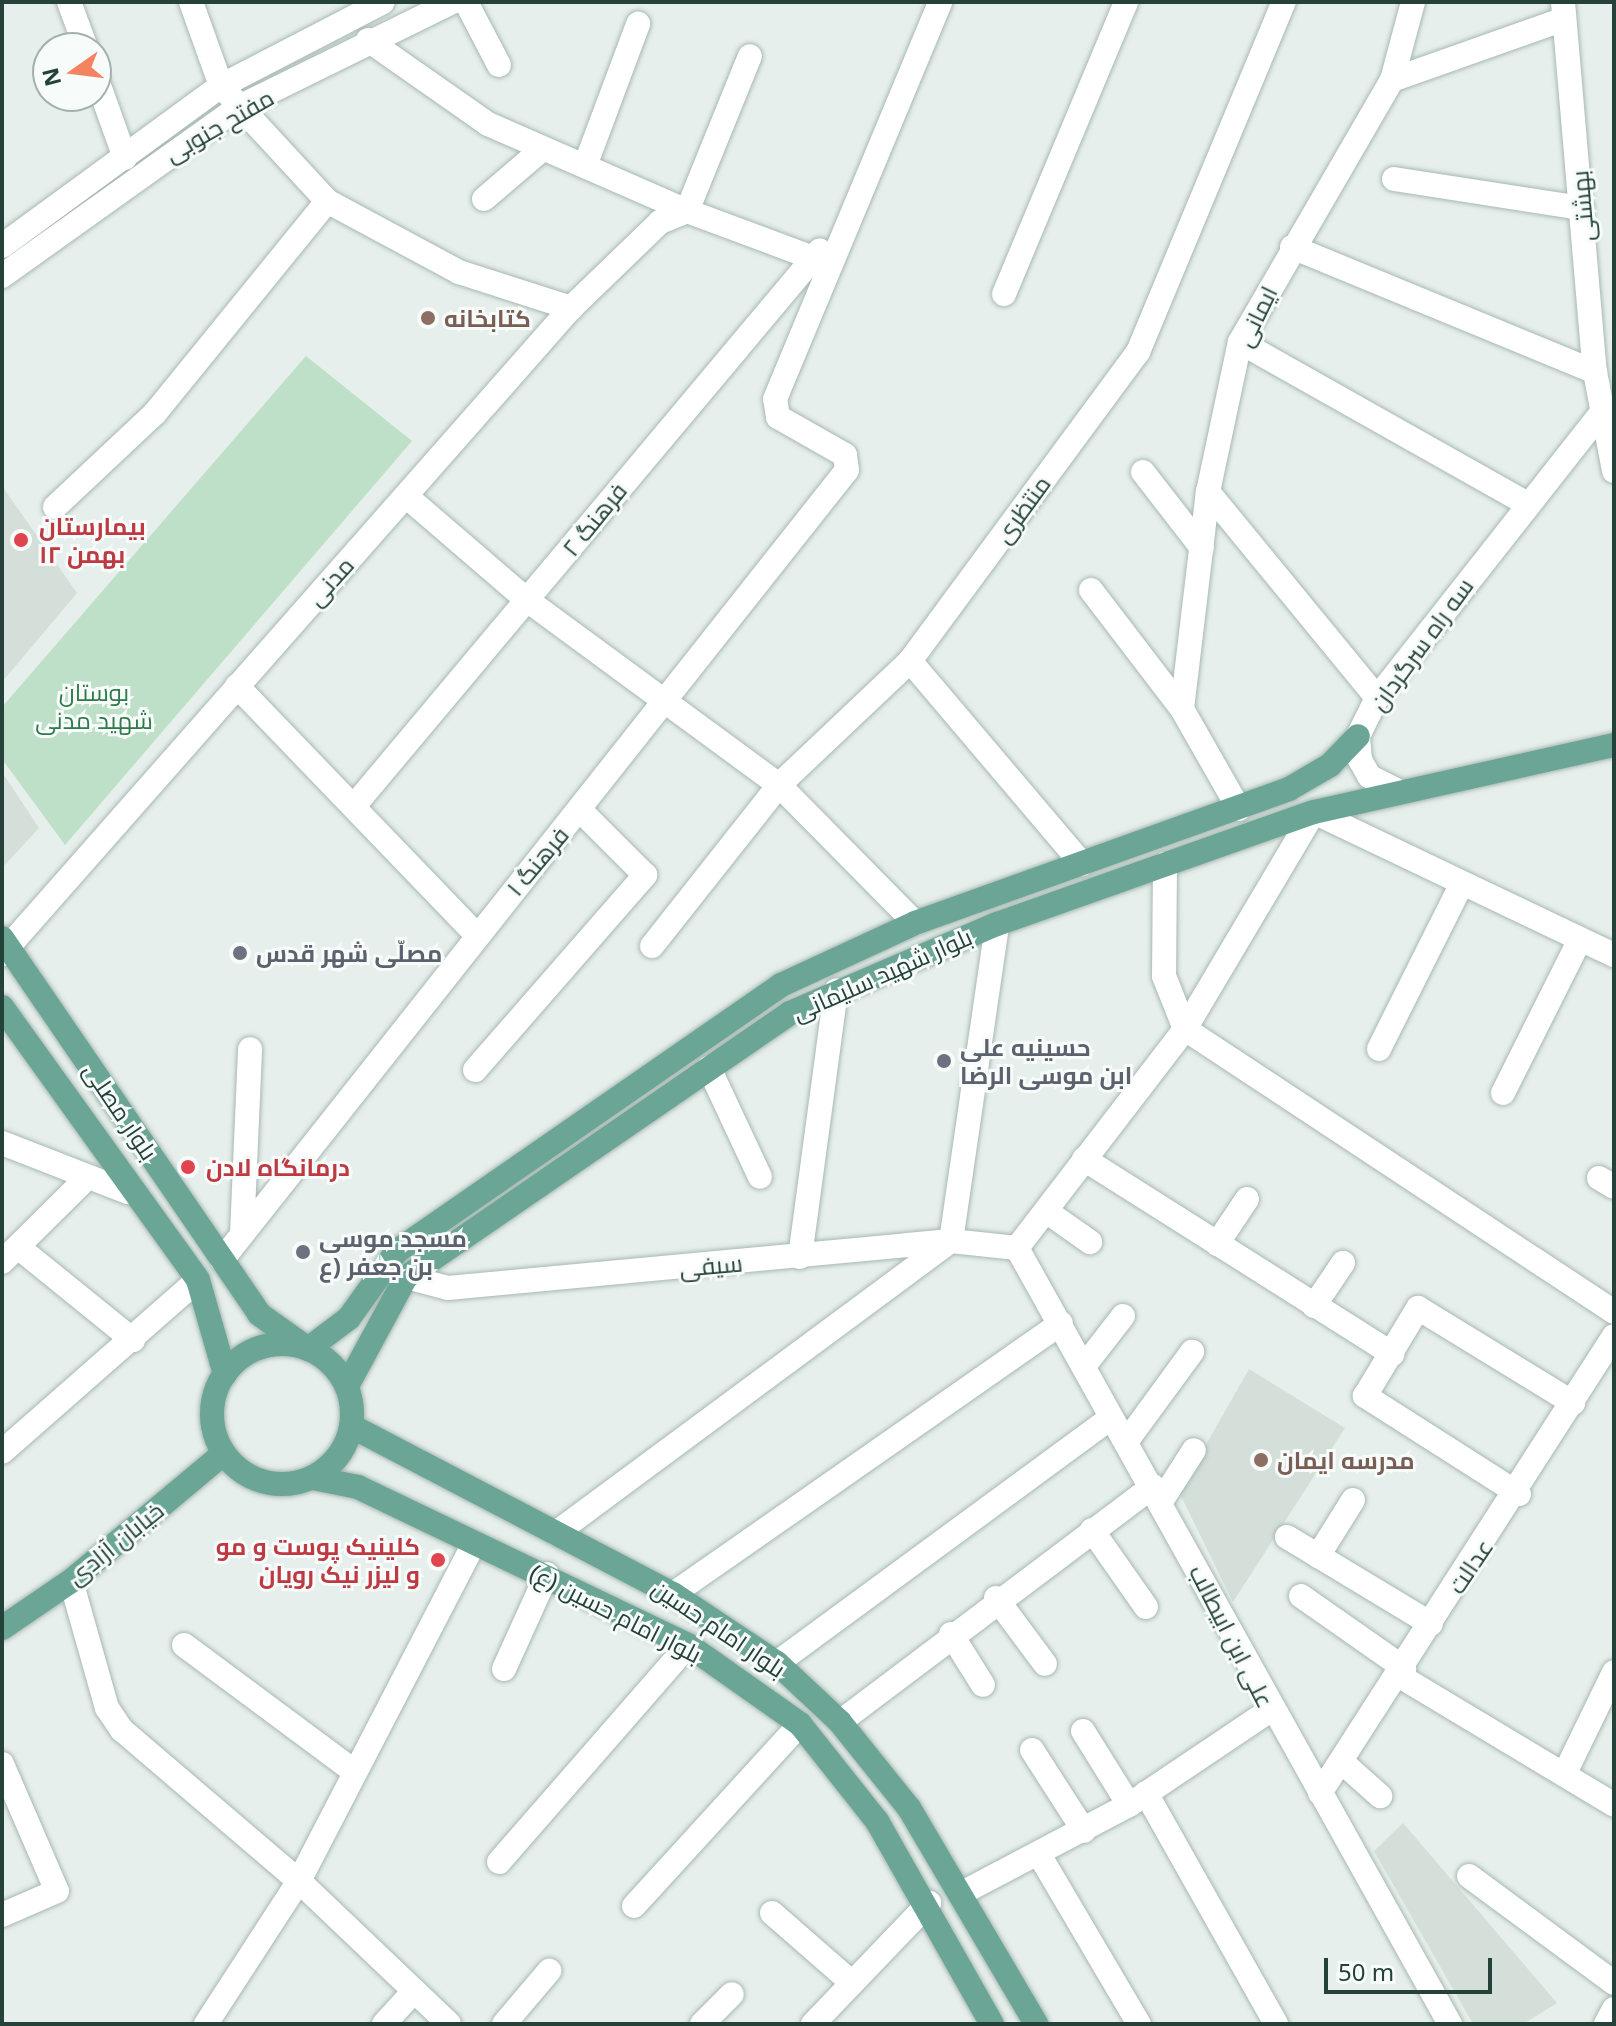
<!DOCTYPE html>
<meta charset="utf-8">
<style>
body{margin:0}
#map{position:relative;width:1616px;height:2026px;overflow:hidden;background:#e6efeb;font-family:"Noto Sans",Cairo,sans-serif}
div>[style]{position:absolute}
.built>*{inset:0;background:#d4dfda}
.green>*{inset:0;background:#bfe0c8}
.roads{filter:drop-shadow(0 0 2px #a8b8b2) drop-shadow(0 0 2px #a8b8b2)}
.minor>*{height:24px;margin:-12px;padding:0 12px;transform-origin:12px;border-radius:12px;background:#fff}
.major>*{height:24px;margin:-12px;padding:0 12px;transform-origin:12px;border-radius:12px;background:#6aa596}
.major>.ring{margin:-12px;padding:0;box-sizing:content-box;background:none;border:24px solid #6aa596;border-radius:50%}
.dots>*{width:22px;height:22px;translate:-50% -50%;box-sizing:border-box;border:4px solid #f7fbf9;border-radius:50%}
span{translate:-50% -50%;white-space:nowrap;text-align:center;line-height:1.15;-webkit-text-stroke:6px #f7fbf9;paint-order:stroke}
.street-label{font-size:24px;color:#24423a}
.education-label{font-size:24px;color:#785e54;font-weight:700}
.left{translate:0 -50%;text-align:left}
.health-label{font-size:24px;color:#be3a42;font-weight:700}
.right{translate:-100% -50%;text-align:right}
.park-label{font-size:24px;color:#2d7a4b}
.worship-label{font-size:24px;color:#5b616d;font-weight:700}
.frame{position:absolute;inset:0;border:4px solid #24423a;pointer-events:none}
.north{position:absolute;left:32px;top:32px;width:80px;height:80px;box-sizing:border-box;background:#f7fbf9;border:2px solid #a3b1ad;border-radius:50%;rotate:256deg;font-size:22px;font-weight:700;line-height:32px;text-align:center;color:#24423a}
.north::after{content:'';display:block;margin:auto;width:28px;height:36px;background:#f4845f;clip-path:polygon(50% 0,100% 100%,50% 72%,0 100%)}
.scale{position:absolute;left:1324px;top:1958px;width:168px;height:36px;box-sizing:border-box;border:4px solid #24423a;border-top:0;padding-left:10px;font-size:24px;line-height:28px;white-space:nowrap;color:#24423a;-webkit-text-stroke:6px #f7fbf9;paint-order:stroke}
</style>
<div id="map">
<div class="built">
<i style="clip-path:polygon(2px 486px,77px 593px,2px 682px)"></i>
<i style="clip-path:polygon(2px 772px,39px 828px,3px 867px,2px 866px)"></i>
<i style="clip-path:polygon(1249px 1369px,1345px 1428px,1233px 1602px,1179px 1492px)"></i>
<i style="clip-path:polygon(1403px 1823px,1557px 2003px,1523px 2024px,1473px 2024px,1374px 1851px)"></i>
</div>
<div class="green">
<i style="clip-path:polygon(306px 356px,412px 441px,65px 845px,2px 759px,2px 707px)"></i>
</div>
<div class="roads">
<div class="minor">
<i style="left:69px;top:2px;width:49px;rotate:69.7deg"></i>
<i style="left:191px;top:2px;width:89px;rotate:70.3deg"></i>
<i style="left:221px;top:86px;width:156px;rotate:47.3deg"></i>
<i style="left:327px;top:201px;width:150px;rotate:28.3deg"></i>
<i style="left:459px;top:272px;width:118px;rotate:17.8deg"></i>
<i style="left:466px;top:2px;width:71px;rotate:62.4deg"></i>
<i style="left:1563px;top:2px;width:371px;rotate:85.1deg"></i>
<i style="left:1595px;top:372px;width:101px;rotate:79.1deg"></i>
<i style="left:368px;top:40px;width:146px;rotate:35deg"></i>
<i style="left:488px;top:124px;width:217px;rotate:23.6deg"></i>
<i style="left:687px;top:211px;width:167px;rotate:-67.9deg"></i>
<i style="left:96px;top:77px;width:86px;rotate:70.3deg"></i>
<i style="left:1392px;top:80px;width:182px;rotate:-19.5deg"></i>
<i style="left:585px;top:166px;width:152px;rotate:-69.5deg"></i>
<i style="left:1394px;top:179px;width:190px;rotate:8.8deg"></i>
<i style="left:484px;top:199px;width:74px;rotate:-40.6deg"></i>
<i style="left:2px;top:246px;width:271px;rotate:-36.2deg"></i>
<i style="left:221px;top:86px;width:182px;rotate:-27.4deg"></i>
<i style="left:1292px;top:247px;width:328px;rotate:22.4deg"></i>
<i style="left:2px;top:276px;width:291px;rotate:-35.5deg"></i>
<i style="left:239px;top:107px;width:237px;rotate:-26.2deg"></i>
<i style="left:1004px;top:294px;width:316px;rotate:-67.3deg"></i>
<i style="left:1240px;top:342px;width:328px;rotate:29.4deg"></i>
<i style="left:1143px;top:472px;width:96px;rotate:52.2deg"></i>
<i style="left:1208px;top:492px;width:266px;rotate:50.6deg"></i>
<i style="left:406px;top:496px;width:160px;rotate:40.7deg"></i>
<i style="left:527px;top:600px;width:313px;rotate:36.3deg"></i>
<i style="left:779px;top:785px;width:194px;rotate:45.4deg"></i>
<i style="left:55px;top:507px;width:137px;rotate:-43.2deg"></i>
<i style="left:155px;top:413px;width:273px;rotate:-50.9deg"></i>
<i style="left:1091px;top:590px;width:150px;rotate:52.6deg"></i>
<i style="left:1182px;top:709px;width:115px;rotate:60.3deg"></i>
<i style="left:910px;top:661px;width:266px;rotate:49.7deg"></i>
<i style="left:237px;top:686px;width:344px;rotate:46.1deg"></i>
<i style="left:1182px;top:709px;width:219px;rotate:-83.2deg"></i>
<i style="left:1208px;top:492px;width:153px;rotate:-78deg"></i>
<i style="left:1240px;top:342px;width:303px;rotate:-59.9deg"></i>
<i style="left:1392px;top:80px;width:81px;rotate:-74.9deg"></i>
<i style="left:1396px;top:790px;width:30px;rotate:-153deg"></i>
<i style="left:1369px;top:776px;width:18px;rotate:-119deg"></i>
<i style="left:1360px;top:760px;width:24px;rotate:-95deg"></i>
<i style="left:1358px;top:736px;width:42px;rotate:-63.4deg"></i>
<i style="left:1377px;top:698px;width:367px;rotate:-51.8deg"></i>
<i style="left:354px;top:806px;width:725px;rotate:-50.03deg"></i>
<i style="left:1165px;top:864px;width:112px;rotate:90.5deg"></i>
<i style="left:1164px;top:976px;width:57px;rotate:68.4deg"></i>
<i style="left:1185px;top:1029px;width:514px;rotate:33.41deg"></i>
<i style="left:652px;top:946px;width:205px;rotate:-51.7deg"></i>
<i style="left:779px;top:785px;width:180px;rotate:-43.4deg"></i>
<i style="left:910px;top:661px;width:384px;rotate:-53.6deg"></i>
<i style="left:1138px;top:352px;width:379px;rotate:-67.4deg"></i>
<i style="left:2px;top:954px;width:861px;rotate:-48.63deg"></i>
<i style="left:571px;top:308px;width:124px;rotate:-44deg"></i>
<i style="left:660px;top:222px;width:29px;rotate:-22deg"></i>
<i style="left:687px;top:211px;width:129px;rotate:20.4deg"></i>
<i style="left:1379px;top:1049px;width:183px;rotate:-63.4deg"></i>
<i style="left:709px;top:1068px;width:120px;rotate:64.9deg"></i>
<i style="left:475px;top:1070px;width:259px;rotate:-48.9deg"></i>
<i style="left:645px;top:875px;width:92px;rotate:-135deg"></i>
<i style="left:1503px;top:1093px;width:168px;rotate:-63.4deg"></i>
<i style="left:2px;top:1143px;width:135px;rotate:21.3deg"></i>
<i style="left:1084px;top:1159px;width:365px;rotate:32.3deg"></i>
<i style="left:1599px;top:1178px;width:17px;rotate:31deg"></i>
<i style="left:1046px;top:1211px;width:54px;rotate:35.2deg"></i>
<i style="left:242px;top:1234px;width:185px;rotate:-87.5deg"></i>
<i style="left:1217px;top:1244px;width:54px;rotate:-56.3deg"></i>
<i style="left:18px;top:1247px;width:148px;rotate:39deg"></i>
<i style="left:1017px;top:1248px;width:889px;rotate:60.84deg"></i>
<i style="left:1017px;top:1248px;width:276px;rotate:-52.5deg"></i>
<i style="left:1185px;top:1029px;width:252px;rotate:-59.3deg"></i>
<i style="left:1314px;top:812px;width:332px;rotate:25.5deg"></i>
<i style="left:800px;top:1257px;width:269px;rotate:-82.3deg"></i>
<i style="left:222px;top:1260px;width:1007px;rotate:-51.65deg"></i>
<i style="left:847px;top:470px;width:15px;rotate:-98deg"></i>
<i style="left:845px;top:455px;width:77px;rotate:-150.4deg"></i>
<i style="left:778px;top:417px;width:18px;rotate:-99deg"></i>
<i style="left:775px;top:399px;width:430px;rotate:-67.4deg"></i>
<i style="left:2px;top:1262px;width:120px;rotate:-44.7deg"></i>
<i style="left:406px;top:1277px;width:43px;rotate:14.7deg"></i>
<i style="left:448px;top:1288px;width:505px;rotate:-5.34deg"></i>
<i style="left:951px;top:1241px;width:66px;rotate:6.1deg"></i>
<i style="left:1314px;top:1306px;width:52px;rotate:-56deg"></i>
<i style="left:1085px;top:1365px;width:62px;rotate:-52.2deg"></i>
<i style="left:1129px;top:1438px;width:107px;rotate:-53.8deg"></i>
<i style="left:2px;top:1452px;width:261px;rotate:-41.3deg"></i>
<i style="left:1519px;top:1494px;width:183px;rotate:-147.5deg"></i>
<i style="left:1365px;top:1396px;width:103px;rotate:-58.9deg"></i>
<i style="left:1418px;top:1308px;width:182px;rotate:31.5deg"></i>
<i style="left:1162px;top:1500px;width:59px;rotate:-57.4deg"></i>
<i style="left:1092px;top:1530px;width:94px;rotate:55deg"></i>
<i style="left:556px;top:1533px;width:491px;rotate:-36.5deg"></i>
<i style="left:951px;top:1241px;width:320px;rotate:-81.7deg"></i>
<i style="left:1287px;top:1537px;width:168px;rotate:31.1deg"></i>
<i style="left:1318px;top:1556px;width:66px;rotate:-58deg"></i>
<i style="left:71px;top:1581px;width:132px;rotate:74.2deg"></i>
<i style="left:107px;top:1708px;width:27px;rotate:56deg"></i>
<i style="left:122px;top:1730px;width:233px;rotate:40.5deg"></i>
<i style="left:299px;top:1881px;width:207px;rotate:43.6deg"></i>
<i style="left:673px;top:1594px;width:473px;rotate:-34.9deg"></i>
<i style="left:1301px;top:1596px;width:126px;rotate:35deg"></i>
<i style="left:996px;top:1598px;width:82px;rotate:53.4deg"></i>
<i style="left:951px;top:1634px;width:60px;rotate:57.9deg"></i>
<i style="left:184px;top:1645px;width:213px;rotate:36.6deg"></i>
<i style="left:777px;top:1663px;width:412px;rotate:-36.3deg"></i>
<i style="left:504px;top:1669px;width:104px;rotate:-65.6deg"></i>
<i style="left:1398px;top:1675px;width:252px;rotate:31deg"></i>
<i style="left:840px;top:1722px;width:392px;rotate:-37deg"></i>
<i style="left:1083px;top:1731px;width:87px;rotate:58.1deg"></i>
<i style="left:1032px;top:1750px;width:96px;rotate:57.3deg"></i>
<i style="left:1343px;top:1763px;width:50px;rotate:41.7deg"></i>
<i style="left:2px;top:1764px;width:138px;rotate:66.6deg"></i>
<i style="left:57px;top:1891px;width:60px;rotate:156.4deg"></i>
<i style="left:1565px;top:1773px;width:112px;rotate:-64.1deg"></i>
<i style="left:1146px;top:1793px;width:265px;rotate:60.6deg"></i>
<i style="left:1320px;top:1793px;width:543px;rotate:-57.25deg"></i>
<i style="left:1040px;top:1856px;width:195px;rotate:59.5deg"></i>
<i style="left:499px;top:1862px;width:288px;rotate:-48.9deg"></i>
<i style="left:1469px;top:1876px;width:180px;rotate:36.4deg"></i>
<i style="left:962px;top:1893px;width:189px;rotate:-27.8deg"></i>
<i style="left:1129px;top:1805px;width:169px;rotate:-33.9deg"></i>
<i style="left:634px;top:1906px;width:246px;rotate:-47.6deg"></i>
<i style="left:772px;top:1913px;width:103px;rotate:41.1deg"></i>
<i style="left:206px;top:2024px;width:171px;rotate:-57deg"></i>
<i style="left:299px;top:1881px;width:378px;rotate:-62.6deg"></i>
<i style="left:384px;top:2024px;width:45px;rotate:-47.7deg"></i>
<i style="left:504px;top:2024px;width:70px;rotate:-49.7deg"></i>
<i style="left:702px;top:2024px;width:42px;rotate:-45deg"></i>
<i style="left:813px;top:2024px;width:168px;rotate:-46.2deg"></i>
<i style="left:1606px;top:2024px;width:17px;rotate:-62deg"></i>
</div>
<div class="major">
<i style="left:2px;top:938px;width:455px;rotate:55.6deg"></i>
<i style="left:259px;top:1314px;width:60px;rotate:35.5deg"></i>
<i style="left:308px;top:1349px;width:51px;rotate:-37.1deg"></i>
<i style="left:349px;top:1318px;width:82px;rotate:-54.4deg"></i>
<i style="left:397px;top:1251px;width:467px;rotate:-34.7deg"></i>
<i style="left:781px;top:985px;width:148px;rotate:-24.8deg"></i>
<i style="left:915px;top:923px;width:397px;rotate:-19.7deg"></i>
<i style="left:1289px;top:789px;width:48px;rotate:-30.3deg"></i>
<i style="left:1330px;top:765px;width:40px;rotate:-46deg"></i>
<i style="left:2px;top:1007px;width:336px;rotate:54.3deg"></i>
<i style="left:198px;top:1280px;width:98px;rotate:74deg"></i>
<i class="ring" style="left:212px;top:1344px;width:116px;height:116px"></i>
<i style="left:347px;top:1386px;width:124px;rotate:-61.6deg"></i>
<i style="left:406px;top:1277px;width:466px;rotate:-34.5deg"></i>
<i style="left:790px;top:1013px;width:225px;rotate:-23.3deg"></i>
<i style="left:997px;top:924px;width:336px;rotate:-19.5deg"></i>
<i style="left:1314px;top:812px;width:307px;rotate:-12.6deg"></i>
<i style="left:353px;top:1427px;width:361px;rotate:27.6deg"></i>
<i style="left:673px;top:1594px;width:125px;rotate:33.6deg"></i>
<i style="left:777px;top:1663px;width:86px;rotate:43.1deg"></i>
<i style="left:840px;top:1722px;width:110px;rotate:51.3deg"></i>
<i style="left:909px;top:1808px;width:251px;rotate:59.5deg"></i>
<i style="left:313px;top:1478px;width:46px;rotate:11.3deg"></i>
<i style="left:358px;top:1487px;width:366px;rotate:25.6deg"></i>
<i style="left:688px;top:1645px;width:137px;rotate:35.2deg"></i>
<i style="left:800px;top:1724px;width:124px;rotate:51.6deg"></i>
<i style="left:877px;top:1821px;width:233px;rotate:60.5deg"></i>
<i style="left:2px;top:1628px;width:83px;rotate:-34.3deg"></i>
<i style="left:71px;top:1581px;width:199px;rotate:-39.9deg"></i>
</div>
</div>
<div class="dots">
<i style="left:428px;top:318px;background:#8d6e63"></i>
<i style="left:21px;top:540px;background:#e0444e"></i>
<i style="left:240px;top:953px;background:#6b7280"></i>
<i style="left:944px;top:1061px;background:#6b7280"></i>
<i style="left:188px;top:1167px;background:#e0444e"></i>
<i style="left:303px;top:1252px;background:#6b7280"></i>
<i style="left:1261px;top:1460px;background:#8d6e63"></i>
<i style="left:438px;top:1560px;background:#e0444e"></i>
</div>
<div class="street-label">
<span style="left:219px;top:125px;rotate:-30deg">مفتح جنوبی</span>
<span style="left:1582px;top:206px;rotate:-95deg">بهشتی</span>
<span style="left:1256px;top:316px;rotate:-64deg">ایمانی</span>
<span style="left:1022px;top:509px;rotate:-54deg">منتظری</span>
<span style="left:594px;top:519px;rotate:-51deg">فرهنگ ۲</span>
<span style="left:330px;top:581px;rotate:-48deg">مدنی</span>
<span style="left:1421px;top:644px;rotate:-54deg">سه راه سرگردان</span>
<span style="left:537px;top:861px;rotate:-50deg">فرهنگ ۱</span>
<span style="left:882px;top:974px;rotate:-24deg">بلوار شهید سلیمانی</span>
<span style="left:121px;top:1111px;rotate:56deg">بلوار مصلی</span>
<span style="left:711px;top:1265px;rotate:-5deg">سیفی</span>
<span style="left:115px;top:1543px;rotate:-39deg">خیابان آزادی</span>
<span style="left:1470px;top:1566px;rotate:-56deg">عدالت</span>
<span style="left:616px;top:1613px;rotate:27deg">بلوار امام حسین (ع)</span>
<span style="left:719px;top:1628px;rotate:34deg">بلوار امام حسین</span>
<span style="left:1232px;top:1636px;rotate:63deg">علی ابن ابیطالب</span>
</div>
<div class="education-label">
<span class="left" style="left:444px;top:318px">کتابخانه</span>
<span class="left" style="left:1277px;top:1460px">مدرسه ایمان</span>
</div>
<div class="health-label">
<span class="left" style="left:39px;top:540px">بیمارستان<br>۱۲ بهمن</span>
<span class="left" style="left:206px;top:1167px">درمانگاه لادن</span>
<span class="right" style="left:420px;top:1560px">کلینیک پوست و مو<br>و لیزر نیک رویان</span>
</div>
<div class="park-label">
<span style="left:94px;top:706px">بوستان<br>شهید مدنی</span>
</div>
<div class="worship-label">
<span class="left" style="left:256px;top:953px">مصلّی شهر قدس</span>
<span class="left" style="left:960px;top:1061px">حسینیه علی<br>ابن موسی الرضا</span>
<span class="left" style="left:319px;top:1252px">مسجد موسی<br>بن جعفر (ع</span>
</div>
<div class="frame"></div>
<div class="north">N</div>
<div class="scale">50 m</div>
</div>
